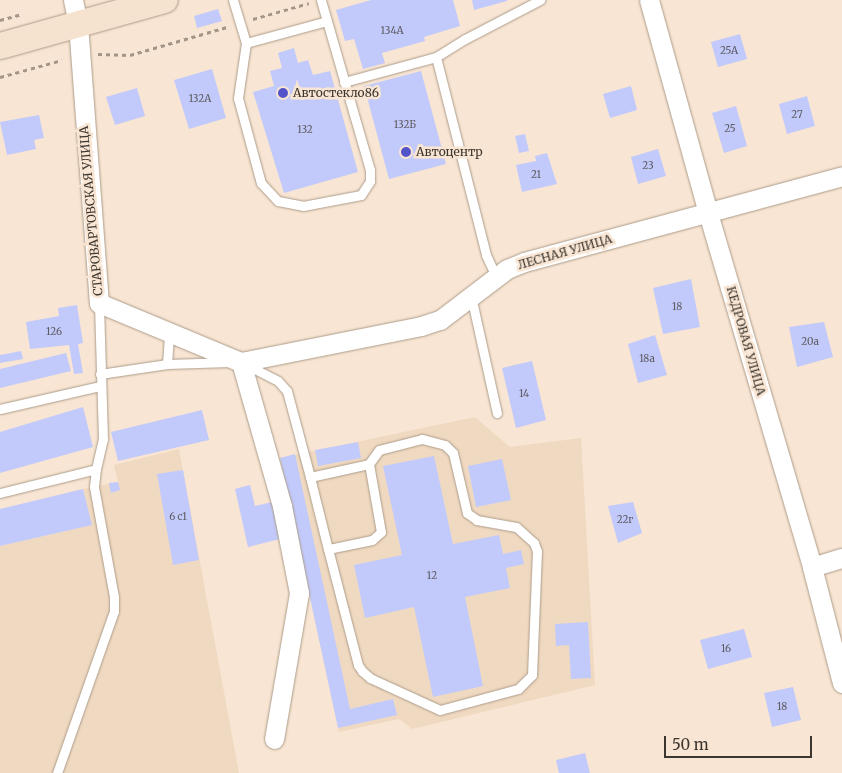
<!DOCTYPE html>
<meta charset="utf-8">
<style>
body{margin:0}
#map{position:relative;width:842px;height:773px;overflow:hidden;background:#f8e5d3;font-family:Merriweather,serif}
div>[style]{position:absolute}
.built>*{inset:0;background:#f0d9c1}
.building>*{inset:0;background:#c2cafb}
.path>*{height:3px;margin-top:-1.5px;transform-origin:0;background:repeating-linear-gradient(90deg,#a39689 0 4px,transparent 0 8px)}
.roads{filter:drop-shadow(0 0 1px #ad9c8a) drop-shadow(0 0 1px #ad9c8a)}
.service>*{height:9px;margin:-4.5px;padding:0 4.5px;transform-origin:4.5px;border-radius:4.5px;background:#fff}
.minor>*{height:19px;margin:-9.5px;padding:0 9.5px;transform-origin:9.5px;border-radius:9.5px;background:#fff}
.secondary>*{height:26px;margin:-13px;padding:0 13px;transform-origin:13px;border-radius:13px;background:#f5e3d0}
.dots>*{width:14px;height:14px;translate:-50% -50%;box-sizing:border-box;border:2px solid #f8e5d3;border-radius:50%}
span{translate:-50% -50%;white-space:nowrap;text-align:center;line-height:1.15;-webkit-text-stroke:5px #f8e5d3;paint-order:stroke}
.number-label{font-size:10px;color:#5e5b62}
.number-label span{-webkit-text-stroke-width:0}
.poi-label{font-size:12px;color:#3d362f}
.left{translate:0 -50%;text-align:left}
.street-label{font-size:12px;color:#3d362f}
.scale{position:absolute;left:664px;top:736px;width:148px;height:22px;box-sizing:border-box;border:2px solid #3d362f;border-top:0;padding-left:6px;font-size:15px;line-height:18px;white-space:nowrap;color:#3d362f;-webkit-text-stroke:4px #f8e5d3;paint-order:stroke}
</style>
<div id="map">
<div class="built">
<i style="clip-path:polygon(475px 417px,510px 447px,581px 438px,595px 685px,412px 729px,399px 719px,339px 732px,280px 458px)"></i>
<i style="clip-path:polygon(179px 449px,239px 773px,0 773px,0 546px,91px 525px,83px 489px,118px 482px,114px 465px)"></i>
</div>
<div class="building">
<i style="clip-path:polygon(371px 0,453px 0,460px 26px,424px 37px,425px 41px,382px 53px,385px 63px,363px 69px,354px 39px,345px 41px,336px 10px)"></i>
<i style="clip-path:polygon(472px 0,507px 0,507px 1px,474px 10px)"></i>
<i style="clip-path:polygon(218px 9px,222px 21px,197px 28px,194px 16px)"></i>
<i style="clip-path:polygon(740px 34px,747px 59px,718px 67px,711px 42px)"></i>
<i style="clip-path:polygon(294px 48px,298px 63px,308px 60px,313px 75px,330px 71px,358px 172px,284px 193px,253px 92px,274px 86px,270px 71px,282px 68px,278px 53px)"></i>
<i style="clip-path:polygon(212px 69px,226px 118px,189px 129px,174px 80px)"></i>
<i style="clip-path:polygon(421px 71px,446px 164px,389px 179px,364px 86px)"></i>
<i style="clip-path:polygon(631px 86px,637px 110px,610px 118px,603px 94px)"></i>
<i style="clip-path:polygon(137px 88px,145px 116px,115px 125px,106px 97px)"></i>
<i style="clip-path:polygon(807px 96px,815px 126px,787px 134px,779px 104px)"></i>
<i style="clip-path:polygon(736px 106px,747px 146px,724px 153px,712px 113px)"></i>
<i style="clip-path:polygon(39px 115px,44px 138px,34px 140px,36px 149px,7px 155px,0 122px)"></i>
<i style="clip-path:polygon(525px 134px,529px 151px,519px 153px,515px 136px)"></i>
<i style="clip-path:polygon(658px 149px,666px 176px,638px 184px,631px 157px)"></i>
<i style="clip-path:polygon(547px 153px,557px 184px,522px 192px,516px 165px,536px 161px,535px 156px)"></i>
<i style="clip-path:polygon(691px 279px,700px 327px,663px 334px,653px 288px)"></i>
<i style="clip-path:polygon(77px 305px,83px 343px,78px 344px,83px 373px,74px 374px,69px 345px,30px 349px,26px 322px,59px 316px,58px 308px)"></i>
<i style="clip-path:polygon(824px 322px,833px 357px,797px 367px,789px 327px)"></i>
<i style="clip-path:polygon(655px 335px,667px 375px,638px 383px,628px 344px)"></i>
<i style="clip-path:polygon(21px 351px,23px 359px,0 363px,0 355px)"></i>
<i style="clip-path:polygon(66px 353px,71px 371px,0 388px,0 369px)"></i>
<i style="clip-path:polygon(532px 361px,546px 420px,516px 428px,502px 368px)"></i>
<i style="clip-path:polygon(83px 407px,93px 447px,0 473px,0 432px)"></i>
<i style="clip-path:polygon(202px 410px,209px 440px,118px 461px,111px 432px)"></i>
<i style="clip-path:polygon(358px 442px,361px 458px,318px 466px,315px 450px)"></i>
<i style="clip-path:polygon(295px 454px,350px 709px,393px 699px,397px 715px,338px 728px,280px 458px)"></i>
<i style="clip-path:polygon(434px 456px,453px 544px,499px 535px,503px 554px,521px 550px,524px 564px,506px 568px,510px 588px,465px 597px,483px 686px,433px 697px,414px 607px,365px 618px,354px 565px,402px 555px,383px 466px)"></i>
<i style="clip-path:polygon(502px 459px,511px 500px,476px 507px,468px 466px)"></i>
<i style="clip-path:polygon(183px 470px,199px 560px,173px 565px,157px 474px)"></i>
<i style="clip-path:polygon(118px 482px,120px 490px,111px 493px,109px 483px)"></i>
<i style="clip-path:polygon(250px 485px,255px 506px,272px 502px,280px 539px,248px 547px,235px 489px)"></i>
<i style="clip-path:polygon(83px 489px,92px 525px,0 546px,0 509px)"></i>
<i style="clip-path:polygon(633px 502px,642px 533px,618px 543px,608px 506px)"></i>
<i style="clip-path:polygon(588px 622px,591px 678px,571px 679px,569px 645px,556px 646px,555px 624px)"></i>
<i style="clip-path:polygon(744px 629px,752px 657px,708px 669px,700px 640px)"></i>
<i style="clip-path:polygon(793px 687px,801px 720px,772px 727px,764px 693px)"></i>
<i style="clip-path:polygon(585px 753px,590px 773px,559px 773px,556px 760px)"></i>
</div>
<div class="path">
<i style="left:253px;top:19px;width:58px;rotate:-15.9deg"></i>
<i style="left:0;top:20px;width:20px;rotate:-15deg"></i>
<i style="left:98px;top:54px;width:32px;rotate:2deg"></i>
<i style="left:130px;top:55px;width:101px;rotate:-16.1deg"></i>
<i style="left:0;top:77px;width:64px;rotate:-15.3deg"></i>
</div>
<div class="roads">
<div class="service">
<i style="left:233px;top:0;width:45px;rotate:73.2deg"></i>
<i style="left:246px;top:43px;width:56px;rotate:98.3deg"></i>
<i style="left:238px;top:98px;width:88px;rotate:74.9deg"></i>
<i style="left:261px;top:183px;width:25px;rotate:47deg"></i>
<i style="left:278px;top:201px;width:25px;rotate:11deg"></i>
<i style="left:303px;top:206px;width:59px;rotate:-10.7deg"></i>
<i style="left:361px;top:195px;width:17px;rotate:-57deg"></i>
<i style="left:370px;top:181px;width:11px;rotate:-90deg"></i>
<i style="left:370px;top:170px;width:177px;rotate:-106.1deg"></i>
<i style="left:246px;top:43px;width:84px;rotate:-15.2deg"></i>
<i style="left:436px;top:57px;width:204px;rotate:75.8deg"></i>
<i style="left:486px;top:255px;width:23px;rotate:65deg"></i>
<i style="left:344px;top:82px;width:95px;rotate:-15.2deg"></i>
<i style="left:436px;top:57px;width:34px;rotate:-32deg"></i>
<i style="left:465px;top:39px;width:85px;rotate:-27.5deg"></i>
<i style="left:471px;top:296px;width:120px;rotate:77.5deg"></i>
<i style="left:243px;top:363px;width:39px;rotate:27deg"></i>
<i style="left:278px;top:381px;width:13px;rotate:48deg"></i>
<i style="left:287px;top:391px;width:89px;rotate:75deg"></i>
<i style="left:310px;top:477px;width:74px;rotate:76deg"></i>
<i style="left:328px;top:549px;width:120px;rotate:75.5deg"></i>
<i style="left:358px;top:665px;width:7px;rotate:56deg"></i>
<i style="left:362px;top:671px;width:11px;rotate:41deg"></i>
<i style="left:370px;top:678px;width:77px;rotate:24.6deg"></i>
<i style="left:440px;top:710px;width:81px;rotate:-15.1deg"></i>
<i style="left:518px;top:689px;width:20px;rotate:-45deg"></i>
<i style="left:532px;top:675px;width:124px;rotate:-87.7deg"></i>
<i style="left:537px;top:551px;width:9px;rotate:-111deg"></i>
<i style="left:534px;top:543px;width:24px;rotate:-138deg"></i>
<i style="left:516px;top:527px;width:40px;rotate:-170deg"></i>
<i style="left:477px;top:520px;width:12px;rotate:-145deg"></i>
<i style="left:467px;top:513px;width:62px;rotate:-103.1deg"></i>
<i style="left:453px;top:453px;width:11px;rotate:-135deg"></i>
<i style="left:445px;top:445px;width:24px;rotate:-165deg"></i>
<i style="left:422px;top:439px;width:44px;rotate:165.7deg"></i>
<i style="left:379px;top:450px;width:17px;rotate:126deg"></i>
<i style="left:369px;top:464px;width:69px;rotate:80deg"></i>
<i style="left:381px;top:532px;width:12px;rotate:138deg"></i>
<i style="left:372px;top:540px;width:45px;rotate:168.4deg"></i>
<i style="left:167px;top:364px;width:63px;rotate:-1.8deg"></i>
<i style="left:100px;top:374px;width:68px;rotate:-8.5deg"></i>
<i style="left:167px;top:364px;width:32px;rotate:-86deg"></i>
<i style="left:0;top:409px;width:103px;rotate:-13deg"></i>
<i style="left:310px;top:477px;width:60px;rotate:-12.4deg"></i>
<i style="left:0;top:493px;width:99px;rotate:-14deg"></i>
<i style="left:96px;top:469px;width:31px;rotate:-77deg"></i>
<i style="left:103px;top:439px;width:136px;rotate:-91.7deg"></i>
<i style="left:57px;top:773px;width:172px;rotate:-70.6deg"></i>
<i style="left:114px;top:611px;width:14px;rotate:-90deg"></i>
<i style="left:114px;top:597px;width:112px;rotate:-100.3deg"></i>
<i style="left:94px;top:487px;width:18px;rotate:-84deg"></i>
</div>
<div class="minor">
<i style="left:73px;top:0;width:25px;rotate:78deg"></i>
<i style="left:78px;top:24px;width:280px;rotate:85.7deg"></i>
<i style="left:99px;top:303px;width:154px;rotate:22.6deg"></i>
<i style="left:649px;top:0;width:221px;rotate:74.5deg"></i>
<i style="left:708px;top:213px;width:369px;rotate:73.6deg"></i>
<i style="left:812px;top:567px;width:120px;rotate:75.5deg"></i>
<i style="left:241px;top:362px;width:184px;rotate:-11.3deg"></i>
<i style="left:421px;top:326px;width:20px;rotate:-18deg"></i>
<i style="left:440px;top:320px;width:84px;rotate:-37.3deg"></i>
<i style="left:507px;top:269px;width:18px;rotate:-22deg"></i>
<i style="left:524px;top:262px;width:329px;rotate:-15.1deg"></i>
<i style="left:241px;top:362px;width:150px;rotate:74.1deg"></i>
<i style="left:282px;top:506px;width:89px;rotate:78.9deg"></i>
<i style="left:299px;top:593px;width:148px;rotate:99.7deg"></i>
<i style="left:812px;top:567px;width:31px;rotate:-17deg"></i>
</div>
<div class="secondary">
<i style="left:0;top:46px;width:171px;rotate:-15.6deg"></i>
</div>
</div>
<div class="dots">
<i style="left:283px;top:93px;background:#5353ca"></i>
<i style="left:406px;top:152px;background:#5353ca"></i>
</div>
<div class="number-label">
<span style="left:392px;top:31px">134А</span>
<span style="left:729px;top:51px">25А</span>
<span style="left:200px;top:99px">132А</span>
<span style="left:797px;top:115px">27</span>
<span style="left:405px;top:125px">132Б</span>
<span style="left:730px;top:129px">25</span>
<span style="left:305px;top:130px">132</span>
<span style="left:648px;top:166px">23</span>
<span style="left:536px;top:175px">21</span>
<span style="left:677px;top:307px">18</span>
<span style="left:54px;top:332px">126</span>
<span style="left:810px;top:342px">20а</span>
<span style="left:647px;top:359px">18а</span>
<span style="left:524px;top:394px">14</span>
<span style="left:178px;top:517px">6 с1</span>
<span style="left:625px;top:520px">22г</span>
<span style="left:432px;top:576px">12</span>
<span style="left:726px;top:649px">16</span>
<span style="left:782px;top:707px">18</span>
</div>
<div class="poi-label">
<span class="left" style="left:293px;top:93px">Автостекло86</span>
<span class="left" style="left:416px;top:152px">Автоцентр</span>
</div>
<div class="street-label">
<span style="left:91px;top:211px;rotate:-95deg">СТАРОВАРТОВСКАЯ УЛИЦА</span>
<span style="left:565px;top:252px;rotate:-16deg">ЛЕСНАЯ УЛИЦА</span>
<span style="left:746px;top:341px;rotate:74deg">КЕДРОВАЯ УЛИЦА</span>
</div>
<div class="scale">50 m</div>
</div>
